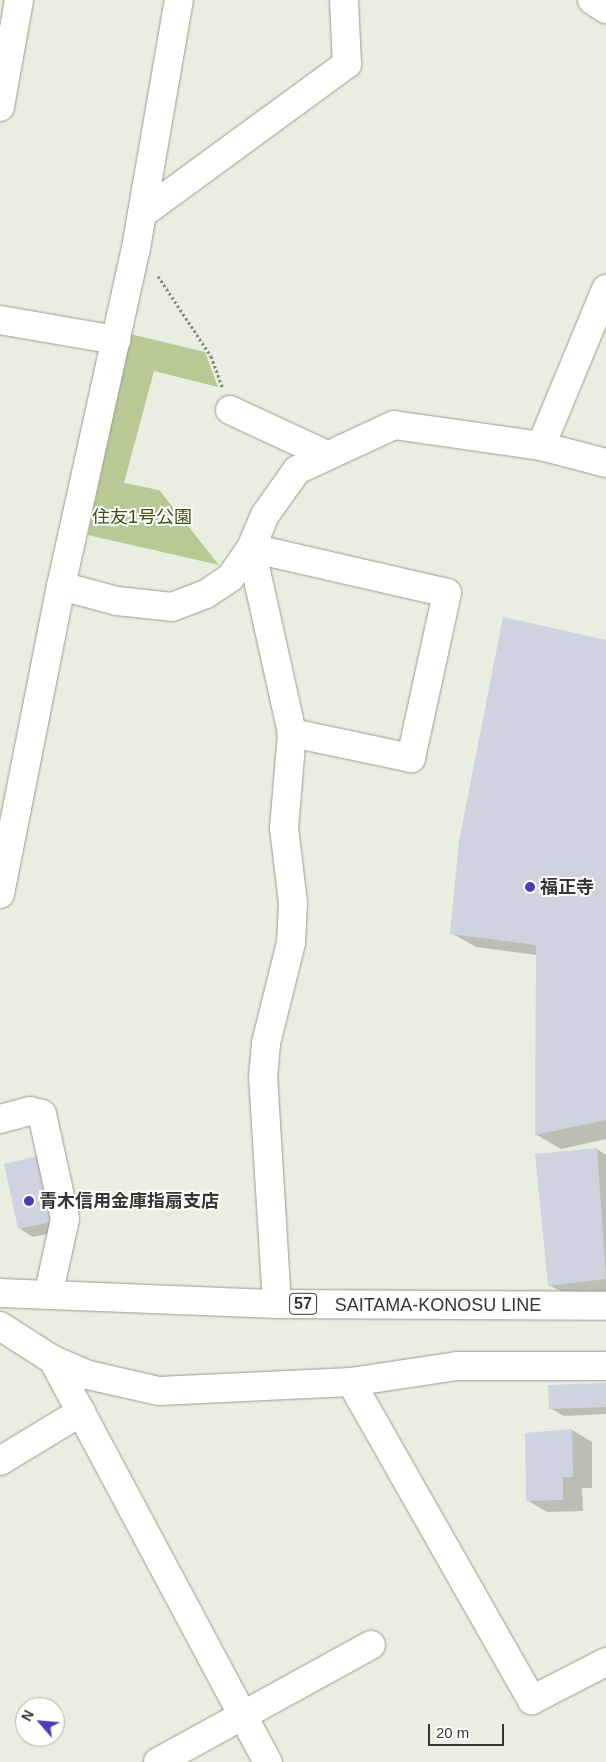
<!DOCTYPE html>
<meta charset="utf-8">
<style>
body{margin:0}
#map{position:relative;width:606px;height:1762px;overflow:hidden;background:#e9eee0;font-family:Helvetica,"Noto Sans JP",sans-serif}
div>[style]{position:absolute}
.green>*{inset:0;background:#b8c996}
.shadow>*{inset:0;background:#0003}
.building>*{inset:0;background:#d1d2e0}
.path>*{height:3px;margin-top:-1.5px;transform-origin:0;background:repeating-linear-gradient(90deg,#878a81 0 2.5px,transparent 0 5px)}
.roads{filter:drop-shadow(0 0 1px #979c8f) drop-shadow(0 0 1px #979c8f)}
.minor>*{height:28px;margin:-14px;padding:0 14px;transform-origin:14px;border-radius:14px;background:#fff}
.major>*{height:28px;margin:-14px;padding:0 14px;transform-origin:14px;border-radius:14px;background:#fff}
.dots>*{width:14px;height:14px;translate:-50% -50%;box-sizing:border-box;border:2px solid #fff;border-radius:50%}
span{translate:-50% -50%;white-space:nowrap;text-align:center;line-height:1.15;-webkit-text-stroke:4px #fff;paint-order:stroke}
.shield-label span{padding:1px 4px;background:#fff;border:1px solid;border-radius:4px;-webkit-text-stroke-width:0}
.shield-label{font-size:16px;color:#363732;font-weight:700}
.park-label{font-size:18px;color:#404f13}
.poi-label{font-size:18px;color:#363732;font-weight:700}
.left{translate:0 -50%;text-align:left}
.street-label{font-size:18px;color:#363732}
.north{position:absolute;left:15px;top:1697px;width:50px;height:50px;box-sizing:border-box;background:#fff;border:1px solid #afafad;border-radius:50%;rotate:297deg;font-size:14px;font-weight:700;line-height:20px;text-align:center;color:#363732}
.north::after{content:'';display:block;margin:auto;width:18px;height:22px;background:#4c3db4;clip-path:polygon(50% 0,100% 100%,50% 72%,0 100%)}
.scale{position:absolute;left:428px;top:1724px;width:76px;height:22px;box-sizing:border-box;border:2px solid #363732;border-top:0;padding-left:6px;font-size:15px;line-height:18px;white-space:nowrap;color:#363732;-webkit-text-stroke:4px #fff;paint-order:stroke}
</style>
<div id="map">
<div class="green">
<i style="clip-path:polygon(130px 334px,205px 352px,218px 387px,154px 371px,124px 483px,159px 490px,219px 565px,88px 535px)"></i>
</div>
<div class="shadow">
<i style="clip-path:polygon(606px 642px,606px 1139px,561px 1149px,537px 1135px,537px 955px,476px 947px,451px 933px)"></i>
<i style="clip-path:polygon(597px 1149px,606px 1155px,606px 1292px,569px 1296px,549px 1285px,537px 1155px)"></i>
<i style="clip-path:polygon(37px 1158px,50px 1166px,65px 1230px,33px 1237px,20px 1229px)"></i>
<i style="clip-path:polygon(606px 1384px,606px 1414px,564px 1416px,550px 1408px)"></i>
<i style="clip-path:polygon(572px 1430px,592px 1442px,592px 1488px,582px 1488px,583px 1511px,547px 1512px,527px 1500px)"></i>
</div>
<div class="building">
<i style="clip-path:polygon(503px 617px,606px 640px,606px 1120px,535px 1135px,536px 945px,450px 934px,459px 841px)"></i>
<i style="clip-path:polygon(597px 1148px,606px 1279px,548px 1286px,535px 1154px)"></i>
<i style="clip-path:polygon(37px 1156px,52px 1222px,18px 1229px,4px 1164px)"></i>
<i style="clip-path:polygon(606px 1383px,606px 1407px,549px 1409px,548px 1385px)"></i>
<i style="clip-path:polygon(572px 1429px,573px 1477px,563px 1477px,563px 1500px,526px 1501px,525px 1433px)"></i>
</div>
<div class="path">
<i style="left:158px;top:276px;width:96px;rotate:56.5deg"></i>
<i style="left:211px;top:356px;width:33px;rotate:70deg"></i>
</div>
<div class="roads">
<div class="minor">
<i style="left:592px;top:0;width:17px;rotate:33deg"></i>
<i style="left:0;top:107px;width:109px;rotate:-79.9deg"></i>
<i style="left:142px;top:214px;width:254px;rotate:-36.2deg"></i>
<i style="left:347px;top:64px;width:64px;rotate:-92.7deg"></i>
<i style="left:0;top:320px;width:118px;rotate:9.8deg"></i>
<i style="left:230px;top:410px;width:107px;rotate:24.9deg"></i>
<i style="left:541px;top:446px;width:67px;rotate:14.7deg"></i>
<i style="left:61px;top:586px;width:58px;rotate:15deg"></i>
<i style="left:117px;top:601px;width:55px;rotate:6.2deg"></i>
<i style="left:172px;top:607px;width:36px;rotate:-21deg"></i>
<i style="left:206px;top:594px;width:29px;rotate:-34deg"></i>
<i style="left:230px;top:578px;width:37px;rotate:-55deg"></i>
<i style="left:251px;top:548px;width:201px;rotate:12.9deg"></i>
<i style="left:447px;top:593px;width:169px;rotate:102.3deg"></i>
<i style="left:411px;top:758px;width:122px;rotate:-168.1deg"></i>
<i style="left:0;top:894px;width:314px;rotate:-78.8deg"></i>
<i style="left:61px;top:586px;width:346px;rotate:-77.5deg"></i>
<i style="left:136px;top:248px;width:252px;rotate:-80.2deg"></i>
<i style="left:0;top:1119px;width:31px;rotate:-15deg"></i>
<i style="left:30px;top:1111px;width:12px;rotate:14deg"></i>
<i style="left:42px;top:1114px;width:107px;rotate:77.6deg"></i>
<i style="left:65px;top:1219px;width:75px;rotate:102.4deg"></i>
<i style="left:277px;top:1304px;width:226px;rotate:-93.5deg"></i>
<i style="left:263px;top:1078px;width:35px;rotate:-85deg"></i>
<i style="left:266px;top:1043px;width:103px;rotate:-76deg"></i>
<i style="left:291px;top:943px;width:40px;rotate:-87.1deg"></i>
<i style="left:293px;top:903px;width:76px;rotate:-96.8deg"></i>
<i style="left:284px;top:828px;width:95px;rotate:-85.2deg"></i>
<i style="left:292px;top:733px;width:189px;rotate:-102.5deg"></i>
<i style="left:251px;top:548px;width:36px;rotate:-67deg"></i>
<i style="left:265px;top:515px;width:55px;rotate:-54.6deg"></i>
<i style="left:297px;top:470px;width:107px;rotate:-24.9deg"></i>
<i style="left:394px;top:425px;width:148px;rotate:8.1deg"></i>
<i style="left:541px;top:446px;width:170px;rotate:-67.5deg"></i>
<i style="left:0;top:1326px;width:63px;rotate:32.7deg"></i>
<i style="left:53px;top:1360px;width:456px;rotate:61.9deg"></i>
<i style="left:53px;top:1360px;width:38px;rotate:23deg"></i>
<i style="left:88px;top:1375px;width:73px;rotate:12.7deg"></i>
<i style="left:159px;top:1391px;width:192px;rotate:-2.7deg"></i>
<i style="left:351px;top:1382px;width:107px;rotate:-8.6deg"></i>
<i style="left:457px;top:1366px;width:149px"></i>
<i style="left:351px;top:1382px;width:366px;rotate:60.4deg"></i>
<i style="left:532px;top:1700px;width:83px;rotate:-27.2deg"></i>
<i style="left:0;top:1461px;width:95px;rotate:-31.2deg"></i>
<i style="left:158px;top:1762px;width:243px;rotate:-28.8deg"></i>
</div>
<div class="major">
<i style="left:0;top:1293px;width:277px;rotate:2.3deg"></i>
<i style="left:277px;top:1304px;width:329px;rotate:0.3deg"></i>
</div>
</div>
<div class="dots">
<i style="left:530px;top:887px;background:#4c3db4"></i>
<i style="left:29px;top:1201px;background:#4c3db4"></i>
</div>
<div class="shield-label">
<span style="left:303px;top:1304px">57</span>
</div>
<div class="park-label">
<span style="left:142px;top:517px">住友1号公園</span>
</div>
<div class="poi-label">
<span class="left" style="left:540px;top:887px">福正寺</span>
<span class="left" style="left:39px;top:1201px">青木信用金庫指扇支店</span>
</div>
<div class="street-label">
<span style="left:438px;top:1305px">SAITAMA-KONOSU LINE</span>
</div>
<div class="north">N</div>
<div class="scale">20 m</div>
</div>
